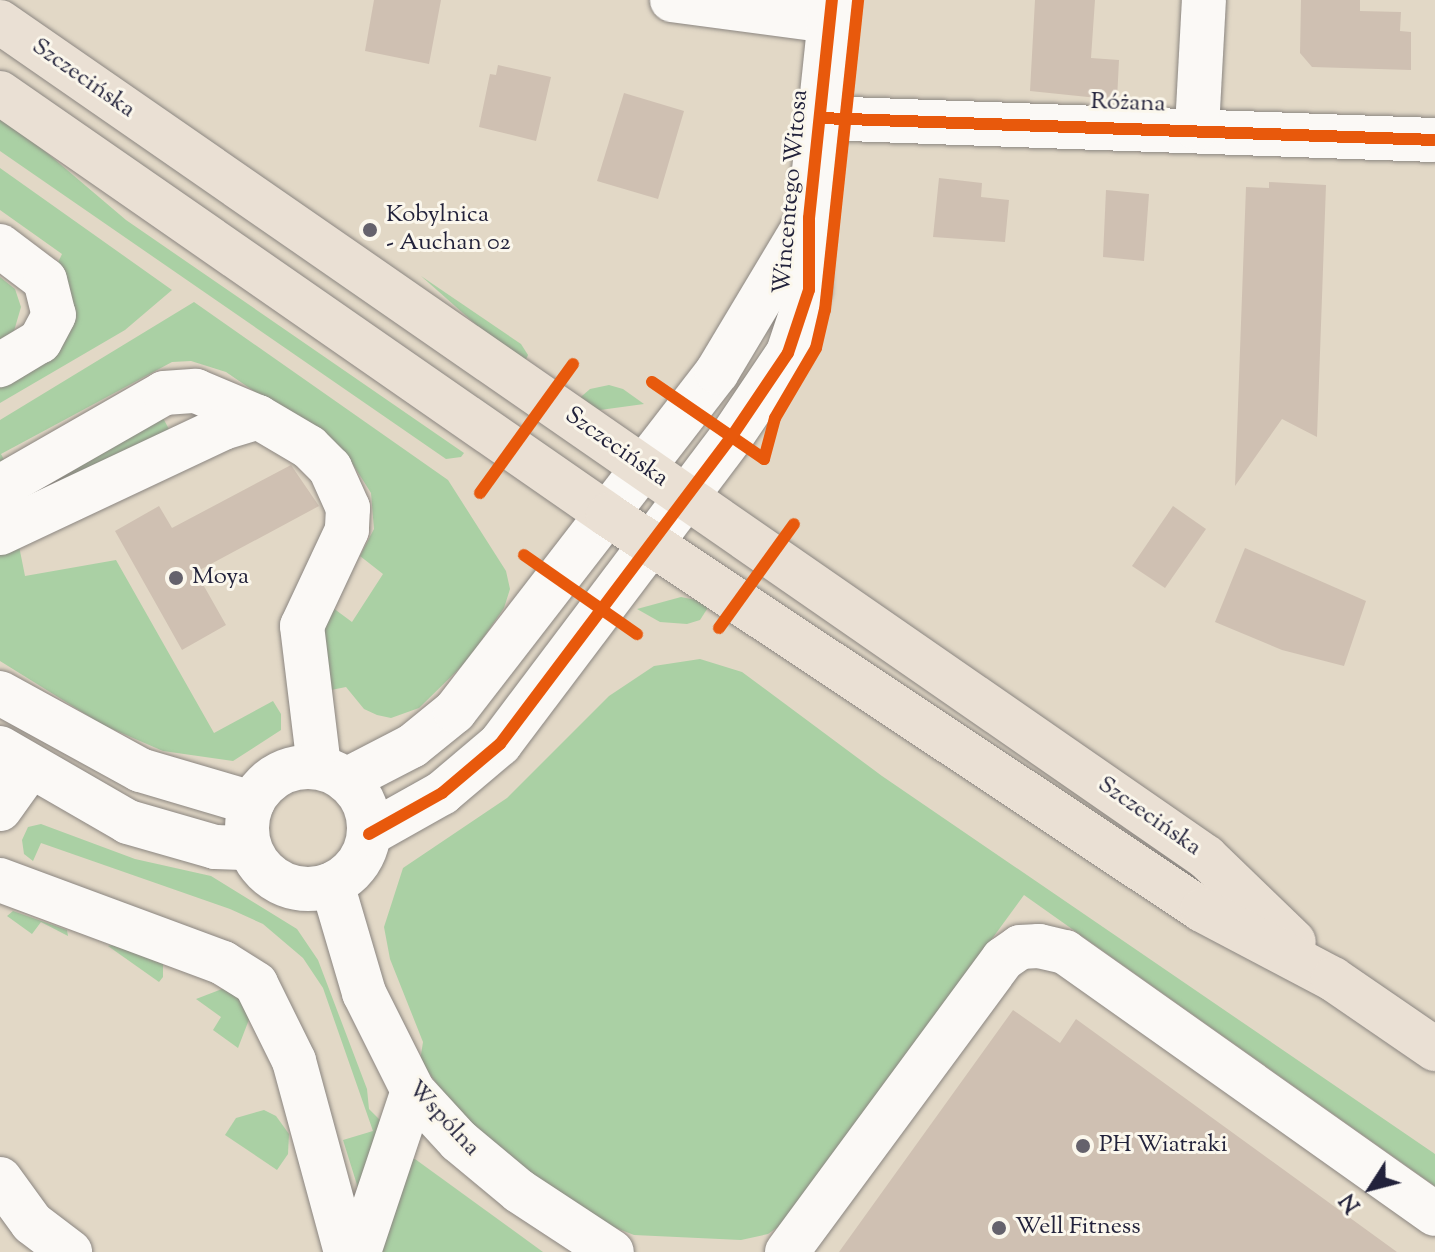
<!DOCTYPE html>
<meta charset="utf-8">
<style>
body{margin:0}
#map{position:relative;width:1435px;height:1252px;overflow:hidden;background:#e2d8c6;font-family:"Sorts Mill Goudy",serif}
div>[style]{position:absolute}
.green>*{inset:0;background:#aad0a4}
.building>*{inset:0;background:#cfc0b2}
.roads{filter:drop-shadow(0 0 2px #8b8681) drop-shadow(0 0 2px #8b8681)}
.minor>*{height:44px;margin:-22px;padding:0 22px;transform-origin:22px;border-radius:22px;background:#fbf9f6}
.minor>.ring{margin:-22px;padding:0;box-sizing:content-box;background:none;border:44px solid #fbf9f6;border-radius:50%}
.major>*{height:44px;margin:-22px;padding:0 22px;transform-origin:22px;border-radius:22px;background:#eae0d4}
.cycleway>*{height:12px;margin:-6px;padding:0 6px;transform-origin:6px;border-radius:6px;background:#e8590c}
.dots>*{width:22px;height:22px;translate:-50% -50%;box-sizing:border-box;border:4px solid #fbf7ec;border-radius:50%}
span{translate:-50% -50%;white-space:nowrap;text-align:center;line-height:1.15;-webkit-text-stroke:6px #fbf7ec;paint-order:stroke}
.street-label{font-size:24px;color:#22223b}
.poi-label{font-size:24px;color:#22223b}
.left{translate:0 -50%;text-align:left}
.north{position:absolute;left:1331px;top:1148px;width:80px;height:80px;-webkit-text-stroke:6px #fbf7ec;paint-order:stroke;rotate:234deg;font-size:22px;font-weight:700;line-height:32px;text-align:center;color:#22223b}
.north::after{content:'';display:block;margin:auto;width:28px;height:36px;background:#22223b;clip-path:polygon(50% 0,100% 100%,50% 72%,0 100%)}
</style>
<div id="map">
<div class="green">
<i style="clip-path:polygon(0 113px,126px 220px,464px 453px,461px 457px,446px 459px,0 151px)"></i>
<i style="clip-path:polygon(0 168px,172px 290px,125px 330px,0 403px,0 386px,62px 254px,0 210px)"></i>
<i style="clip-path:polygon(421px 276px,521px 344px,528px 355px,523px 366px)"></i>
<i style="clip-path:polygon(0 277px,15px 289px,21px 307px,14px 331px,0 342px)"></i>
<i style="clip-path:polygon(194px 302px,448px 480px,506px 571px,510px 589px,504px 608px,467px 661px,419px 708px,391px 718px,377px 715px,364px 709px,346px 687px,331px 690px,324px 657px,324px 614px,329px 605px,352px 622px,383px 574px,360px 556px,374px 529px,371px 493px,347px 455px,226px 372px,191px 361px,172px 362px,1px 454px,9px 469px,0 475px,0 420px)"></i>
<i style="clip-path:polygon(609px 385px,623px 389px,644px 404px,600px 410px,575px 402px,590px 389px)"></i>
<i style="clip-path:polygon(163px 418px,170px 431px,39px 495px,33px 489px)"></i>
<i style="clip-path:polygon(19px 546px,25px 576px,116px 560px,214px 733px,273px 701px,281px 714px,281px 730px,233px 761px,163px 751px,103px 725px,0 661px,0 552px)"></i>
<i style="clip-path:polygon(681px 597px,711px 603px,700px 620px,687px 624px,660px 622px,637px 609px)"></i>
<i style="clip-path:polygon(700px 659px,742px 672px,882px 776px,1435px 1154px,1435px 1186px,1024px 895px,785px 1222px,768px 1234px,741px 1240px,634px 1235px,593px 1219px,469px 1127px,420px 1061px,423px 1042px,390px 959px,384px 927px,403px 868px,507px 798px,609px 696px,654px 666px)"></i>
<i style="clip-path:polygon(41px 824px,135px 859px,211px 876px,297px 929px,318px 960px,367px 1089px,369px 1109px,381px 1121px,358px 1188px,343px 1140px,373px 1131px,323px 988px,303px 958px,263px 924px,230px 909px,41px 843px,33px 861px,24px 854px,22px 840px,28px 827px)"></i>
<i style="clip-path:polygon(13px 911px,67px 930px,68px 936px,41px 922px,32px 934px,7px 916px)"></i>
<i style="clip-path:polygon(112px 945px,163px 963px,163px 977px,159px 982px,108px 946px)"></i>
<i style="clip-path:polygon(222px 989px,237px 993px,250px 1017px,238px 1048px,213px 1030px,221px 1017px,196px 999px)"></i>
<i style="clip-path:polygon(264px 1110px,276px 1116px,289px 1134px,288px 1154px,277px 1170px,225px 1135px,236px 1118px)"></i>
<i style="clip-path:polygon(403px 1159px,415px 1159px,543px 1252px,378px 1252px)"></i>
</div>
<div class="building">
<i style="clip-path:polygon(374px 0,441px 0,429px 64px,365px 51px)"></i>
<i style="clip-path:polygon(1035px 0,1095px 0,1091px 58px,1119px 60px,1117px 100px,1030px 91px)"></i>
<i style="clip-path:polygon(1301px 0,1360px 0,1360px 11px,1401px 12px,1400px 31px,1411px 32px,1411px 70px,1312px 67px,1300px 53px)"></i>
<i style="clip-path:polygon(498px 65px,551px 77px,536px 141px,479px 127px,490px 74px,496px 75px)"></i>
<i style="clip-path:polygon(624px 93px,684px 111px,658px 199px,597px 181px)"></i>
<i style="clip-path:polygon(939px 178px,982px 183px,981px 197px,1009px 200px,1005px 242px,933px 237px)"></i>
<i style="clip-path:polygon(1269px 182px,1326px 185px,1317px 437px,1282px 419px,1235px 486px,1246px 187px,1269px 188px)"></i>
<i style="clip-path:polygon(1106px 190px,1149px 194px,1144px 261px,1103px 257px)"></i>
<i style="clip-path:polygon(291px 465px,319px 506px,196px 572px,226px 625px,182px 650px,115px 531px,159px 506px,172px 528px)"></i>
<i style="clip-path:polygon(1173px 506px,1206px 529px,1165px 588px,1132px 566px)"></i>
<i style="clip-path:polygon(1245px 548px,1366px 601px,1344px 666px,1282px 650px,1215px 622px)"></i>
<i style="clip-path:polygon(1013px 1010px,1060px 1043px,1076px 1019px,1397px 1252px,839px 1252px)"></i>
</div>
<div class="roads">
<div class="minor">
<i style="left:672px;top:0;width:159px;rotate:7.6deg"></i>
<i style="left:820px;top:118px;width:615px;rotate:2.05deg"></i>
<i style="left:1197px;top:128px;width:128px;rotate:-86.9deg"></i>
<i style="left:0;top:246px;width:56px;rotate:37.1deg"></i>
<i style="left:45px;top:280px;width:36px;rotate:76deg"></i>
<i style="left:54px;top:315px;width:30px;rotate:118deg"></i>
<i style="left:40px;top:341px;width:47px;rotate:149deg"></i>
<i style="left:0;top:487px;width:189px;rotate:-29.8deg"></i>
<i style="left:164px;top:393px;width:32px;rotate:-4deg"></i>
<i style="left:196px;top:391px;width:67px;rotate:22.8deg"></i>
<i style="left:0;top:533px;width:246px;rotate:-25.2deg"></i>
<i style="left:223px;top:428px;width:37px;rotate:-17deg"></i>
<i style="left:258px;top:417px;width:59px;rotate:30.5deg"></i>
<i style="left:309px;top:447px;width:30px;rotate:45deg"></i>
<i style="left:330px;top:468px;width:44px;rotate:65.8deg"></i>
<i style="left:348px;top:508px;width:22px;rotate:93deg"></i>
<i style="left:347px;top:530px;width:106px;rotate:115.1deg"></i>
<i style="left:302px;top:626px;width:142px;rotate:83.1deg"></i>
<i style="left:0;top:693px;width:160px;rotate:28.8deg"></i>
<i style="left:140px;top:770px;width:117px;rotate:16.4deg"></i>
<i style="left:0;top:748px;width:148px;rotate:30deg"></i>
<i style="left:128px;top:822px;width:91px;rotate:16deg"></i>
<i style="left:215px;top:847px;width:35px;rotate:2deg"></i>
<i class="ring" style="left:247px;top:767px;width:78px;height:78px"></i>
<i style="left:346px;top:780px;width:74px;rotate:-27.3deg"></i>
<i style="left:412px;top:746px;width:55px;rotate:-39.1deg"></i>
<i style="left:455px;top:711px;width:428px;rotate:-52.3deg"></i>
<i style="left:717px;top:372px;width:179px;rotate:-59.1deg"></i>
<i style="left:0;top:809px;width:52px;rotate:-54.5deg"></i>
<i style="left:369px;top:834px;width:84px;rotate:-29.3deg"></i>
<i style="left:442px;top:793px;width:76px;rotate:-40.2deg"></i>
<i style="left:500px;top:744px;width:386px;rotate:-53deg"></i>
<i style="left:732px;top:436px;width:100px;rotate:-56deg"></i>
<i style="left:788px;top:353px;width:66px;rotate:-71.6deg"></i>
<i style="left:809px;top:290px;width:72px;rotate:-90deg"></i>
<i style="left:809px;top:218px;width:219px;rotate:-84deg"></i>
<i style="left:0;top:880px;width:238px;rotate:20.4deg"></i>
<i style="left:223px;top:963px;width:39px;rotate:32deg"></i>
<i style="left:256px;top:984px;width:86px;rotate:63.7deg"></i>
<i style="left:294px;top:1061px;width:198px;rotate:74.8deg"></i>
<i style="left:332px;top:884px;width:114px;rotate:73.6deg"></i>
<i style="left:364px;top:993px;width:110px;rotate:63.4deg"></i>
<i style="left:413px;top:1091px;width:68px;rotate:47.4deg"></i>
<i style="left:459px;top:1141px;width:78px;rotate:39.8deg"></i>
<i style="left:519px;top:1191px;width:111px;rotate:33.3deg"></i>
<i style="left:0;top:1179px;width:54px;rotate:54deg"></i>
<i style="left:32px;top:1223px;width:48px;rotate:37.3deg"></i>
<i style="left:359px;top:1252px;width:170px;rotate:-71.5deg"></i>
<i style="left:787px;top:1252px;width:364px;rotate:-53.6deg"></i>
<i style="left:1003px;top:959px;width:21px;rotate:-35deg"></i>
<i style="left:1020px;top:947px;width:19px;rotate:-3deg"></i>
<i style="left:1039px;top:946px;width:27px;rotate:13deg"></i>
<i style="left:1065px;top:952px;width:453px;rotate:35.3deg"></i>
</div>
<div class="major">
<i style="left:0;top:22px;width:1467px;rotate:34.7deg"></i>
<i style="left:1206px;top:857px;width:122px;rotate:44deg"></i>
<i style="left:0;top:93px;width:740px;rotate:34.76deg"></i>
<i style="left:608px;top:515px;width:713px;rotate:33.62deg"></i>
<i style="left:1202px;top:910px;width:148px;rotate:27.8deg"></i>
<i style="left:1333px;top:979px;width:124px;rotate:34.5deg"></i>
</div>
</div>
<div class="cycleway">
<i style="left:820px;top:118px;width:615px;rotate:2.05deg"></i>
<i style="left:652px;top:382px;width:136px;rotate:34.5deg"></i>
<i style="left:764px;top:459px;width:42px;rotate:-75deg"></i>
<i style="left:775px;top:418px;width:81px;rotate:-59.6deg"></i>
<i style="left:816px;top:348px;width:39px;rotate:-77deg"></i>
<i style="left:825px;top:310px;width:312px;rotate:-83.9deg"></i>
<i style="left:480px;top:493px;width:159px;rotate:-54.2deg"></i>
<i style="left:524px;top:555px;width:138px;rotate:35deg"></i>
<i style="left:719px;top:628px;width:128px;rotate:-54.2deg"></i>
<i style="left:369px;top:834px;width:84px;rotate:-29.3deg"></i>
<i style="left:442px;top:793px;width:76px;rotate:-40.2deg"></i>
<i style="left:500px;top:744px;width:386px;rotate:-53deg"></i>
<i style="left:732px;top:436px;width:100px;rotate:-56deg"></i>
<i style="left:788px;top:353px;width:66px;rotate:-71.6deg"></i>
<i style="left:809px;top:290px;width:72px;rotate:-90deg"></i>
<i style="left:809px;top:218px;width:219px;rotate:-84deg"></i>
</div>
<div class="dots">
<i style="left:370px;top:230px;background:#65626c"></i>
<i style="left:176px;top:578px;background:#65626c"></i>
<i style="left:1083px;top:1146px;background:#65626c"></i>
<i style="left:999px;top:1228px;background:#65626c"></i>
</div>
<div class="street-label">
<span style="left:83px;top:79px;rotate:35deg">Szczecińska</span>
<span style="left:1128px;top:104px;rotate:2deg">Różana</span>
<span style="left:792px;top:192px;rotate:-85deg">Wincentego Witosa</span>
<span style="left:616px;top:448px;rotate:35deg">Szczecińska</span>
<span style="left:1149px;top:817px;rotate:35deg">Szczecińska</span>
<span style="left:443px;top:1119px;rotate:47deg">Wspólna</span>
</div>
<div class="poi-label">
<span class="left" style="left:386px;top:230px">Kobylnica<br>- Auchan 02</span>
<span class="left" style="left:192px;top:578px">Moya</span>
<span class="left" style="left:1099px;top:1146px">PH Wiatraki</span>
<span class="left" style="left:1015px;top:1228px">Well Fitness</span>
</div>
<div class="north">N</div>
</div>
